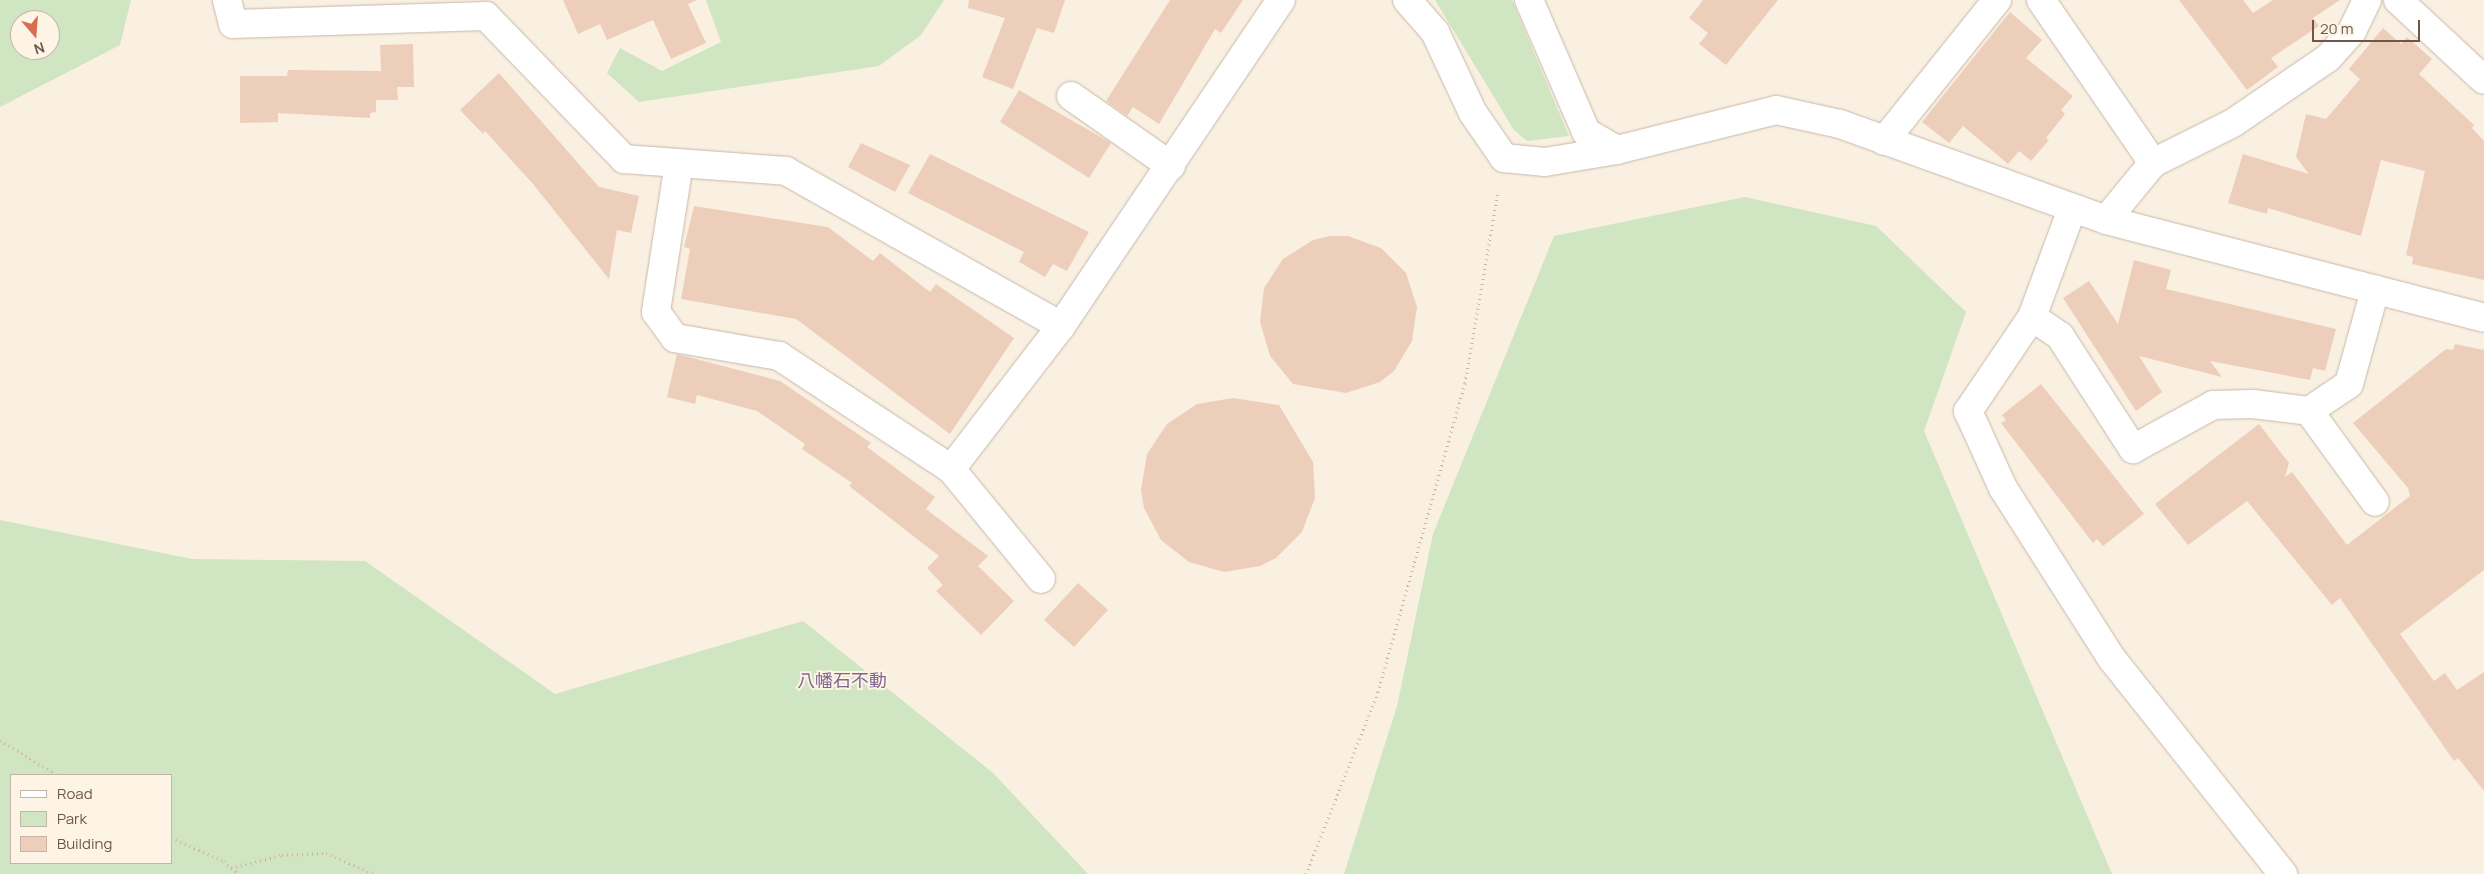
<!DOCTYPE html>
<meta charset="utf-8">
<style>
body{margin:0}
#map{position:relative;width:2484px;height:874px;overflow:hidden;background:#f9f0e1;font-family:Manrope,"Noto Sans JP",sans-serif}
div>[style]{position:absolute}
.green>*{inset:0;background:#d0e5c1}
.building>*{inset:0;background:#eccebb}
.path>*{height:3px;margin-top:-1.5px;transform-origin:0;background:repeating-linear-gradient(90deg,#d0b29f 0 1px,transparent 0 5px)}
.roads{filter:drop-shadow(0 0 1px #c8b7a9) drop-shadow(0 0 1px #c8b7a9)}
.minor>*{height:28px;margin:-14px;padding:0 14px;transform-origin:14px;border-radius:14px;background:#fff}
span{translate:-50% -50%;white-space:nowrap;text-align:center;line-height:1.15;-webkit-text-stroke:4px #fdf4e6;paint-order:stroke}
.neighbourhood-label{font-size:18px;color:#826691}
.legend{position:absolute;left:10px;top:774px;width:162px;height:90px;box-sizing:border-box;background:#fdf4e6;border:1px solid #c4b5a8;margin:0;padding:6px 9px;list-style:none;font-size:15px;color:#6e574a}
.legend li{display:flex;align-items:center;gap:10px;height:25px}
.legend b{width:25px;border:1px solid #c4b5a8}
.north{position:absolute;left:10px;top:10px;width:50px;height:50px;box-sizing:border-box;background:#fdf4e6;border:1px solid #c4b5a8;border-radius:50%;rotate:162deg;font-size:14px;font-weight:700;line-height:20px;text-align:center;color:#6e574a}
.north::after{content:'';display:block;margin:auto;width:18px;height:22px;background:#d96d50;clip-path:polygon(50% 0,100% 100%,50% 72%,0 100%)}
.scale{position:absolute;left:2312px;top:20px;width:108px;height:22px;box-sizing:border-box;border:2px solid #6e574a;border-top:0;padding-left:6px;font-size:15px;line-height:18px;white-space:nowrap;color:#6e574a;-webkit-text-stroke:4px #fdf4e6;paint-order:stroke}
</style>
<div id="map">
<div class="green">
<i style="clip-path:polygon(evenodd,0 0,131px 0,120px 45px,0 107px,0 0,20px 20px,50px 20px,50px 50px,20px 50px,20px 20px)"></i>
<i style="clip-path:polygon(706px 0,944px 0,921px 35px,879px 66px,639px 102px,607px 73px,620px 48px,662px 71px,721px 42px)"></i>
<i style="clip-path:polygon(1435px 0,1512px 0,1569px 136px,1527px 141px,1514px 130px)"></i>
<i style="clip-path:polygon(1745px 197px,1876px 226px,1966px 312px,1924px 431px,2112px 874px,1344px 874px,1397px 706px,1433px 534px,1554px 236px)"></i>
<i style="clip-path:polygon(evenodd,0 520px,192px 559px,365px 561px,555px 694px,803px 621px,993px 773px,1088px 874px,0 874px,0 520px,11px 775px,171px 775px,171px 863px,11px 863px,11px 775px)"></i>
</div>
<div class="building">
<i style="clip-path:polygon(563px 0,697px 0,688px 4px,706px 43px,671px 59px,653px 20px,607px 40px,600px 24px,578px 34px)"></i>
<i style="clip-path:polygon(969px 0,1065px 0,1054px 33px,1037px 28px,1013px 89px,982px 77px,1005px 18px,968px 8px)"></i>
<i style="clip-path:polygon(1170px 0,1243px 0,1221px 33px,1215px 29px,1159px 124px,1133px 107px,1127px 116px,1106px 101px)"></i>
<i style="clip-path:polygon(1703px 0,1778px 0,1726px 65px,1699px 44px,1708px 33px,1689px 18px)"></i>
<i style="clip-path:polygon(2179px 0,2243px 0,2253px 13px,2273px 0,2340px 0,2313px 18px,2319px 26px,2271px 58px,2278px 67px,2247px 90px)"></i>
<i style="clip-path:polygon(2010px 12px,2042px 40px,2026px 58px,2073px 96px,2061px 110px,2065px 114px,2046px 138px,2049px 140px,2031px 161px,2019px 151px,2008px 164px,1963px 126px,1949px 143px,1922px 122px)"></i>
<i style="clip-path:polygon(2383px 28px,2401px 44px,2407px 37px,2432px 59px,2419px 74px,2474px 125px,2472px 128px,2484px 141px,2484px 280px,2412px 264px,2413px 257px,2406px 255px,2425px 171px,2381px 160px,2361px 236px,2268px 208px,2267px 214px,2228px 203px,2243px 154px,2309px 174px,2296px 157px,2306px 114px,2326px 119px,2360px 79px,2349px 69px)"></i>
<i style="clip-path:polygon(413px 44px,414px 87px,397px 87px,398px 100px,376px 100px,376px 112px,370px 113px,370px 118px,278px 113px,278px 122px,240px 123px,240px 76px,287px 76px,288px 70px,381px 71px,380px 45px)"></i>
<i style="clip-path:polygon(499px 73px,599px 187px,639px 196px,631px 233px,617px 230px,609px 279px,533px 184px,485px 131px,483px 134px,460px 110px)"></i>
<i style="clip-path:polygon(1019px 90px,1111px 143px,1089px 178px,1000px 122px)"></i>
<i style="clip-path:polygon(861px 143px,910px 165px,895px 192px,848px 167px)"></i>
<i style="clip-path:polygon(930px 154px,1089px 232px,1067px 271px,1053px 264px,1045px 277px,1019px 262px,1024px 252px,908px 193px)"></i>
<i style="clip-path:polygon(694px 206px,828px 227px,873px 261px,880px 253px,930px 292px,936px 284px,1014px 338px,950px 434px,796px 319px,681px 299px,690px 249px,684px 247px)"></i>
<i style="clip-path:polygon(1330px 236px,1348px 236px,1381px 248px,1406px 273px,1417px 307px,1412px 341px,1394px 371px,1380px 382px,1346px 393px,1293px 384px,1270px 356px,1260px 322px,1264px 288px,1283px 259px,1313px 240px)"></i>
<i style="clip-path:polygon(2134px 260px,2171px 270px,2166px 289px,2336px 329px,2325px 371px,2313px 368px,2310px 380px,2210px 361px,2222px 377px,2139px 356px,2162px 392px,2136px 411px,2063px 298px,2089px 281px,2118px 324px)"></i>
<i style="clip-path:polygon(2455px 344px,2484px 350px,2484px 570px,2400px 634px,2434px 681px,2445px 673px,2457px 690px,2484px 672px,2484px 791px,2458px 758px,2454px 761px,2340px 598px,2332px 605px,2247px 501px,2188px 545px,2155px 504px,2259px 424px,2289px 463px,2285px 477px,2292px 472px,2347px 545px,2410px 496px,2408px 488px,2353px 423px,2446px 349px,2453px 350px)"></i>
<i style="clip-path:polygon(677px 354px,780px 381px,871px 443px,867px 447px,935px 497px,926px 509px,988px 556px,978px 566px,1014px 601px,981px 635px,936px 591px,943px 585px,927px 568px,939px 556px,849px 486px,852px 483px,802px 449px,805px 444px,757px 411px,697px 395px,695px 404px,667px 397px)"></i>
<i style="clip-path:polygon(2041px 384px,2144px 514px,2103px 546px,2097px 539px,2093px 543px,2001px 423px,2006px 420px,2002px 415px)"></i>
<i style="clip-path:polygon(1233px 398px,1279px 405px,1313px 462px,1315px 498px,1302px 532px,1276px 558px,1260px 566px,1224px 572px,1189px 562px,1161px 540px,1144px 508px,1141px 490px,1147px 454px,1167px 424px,1197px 404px)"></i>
<i style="clip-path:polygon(1078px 583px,1108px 610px,1074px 647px,1044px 620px)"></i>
</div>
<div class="path">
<i style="left:0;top:740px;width:67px;rotate:31.6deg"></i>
<i style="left:171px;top:838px;width:58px;rotate:23.5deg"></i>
<i style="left:224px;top:861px;width:20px;rotate:41deg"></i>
<i style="left:231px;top:868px;width:53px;rotate:-14.3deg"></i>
<i style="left:282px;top:855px;width:44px;rotate:-2.6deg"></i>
<i style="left:326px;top:853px;width:52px;rotate:23.6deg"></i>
<i style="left:1306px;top:874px;width:196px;rotate:-68.4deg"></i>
<i style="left:1378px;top:692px;width:321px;rotate:-74.3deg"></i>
<i style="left:1465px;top:383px;width:195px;rotate:-80.2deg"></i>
</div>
<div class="roads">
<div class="minor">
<i style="left:227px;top:0;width:25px;rotate:76deg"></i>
<i style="left:233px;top:24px;width:253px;rotate:-1.8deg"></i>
<i style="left:486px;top:16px;width:199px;rotate:46deg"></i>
<i style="left:624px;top:159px;width:162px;rotate:4.2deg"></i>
<i style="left:786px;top:171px;width:316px;rotate:29.4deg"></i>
<i style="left:1407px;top:0;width:43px;rotate:48.8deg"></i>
<i style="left:1435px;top:32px;width:89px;rotate:64.9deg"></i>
<i style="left:1473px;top:113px;width:55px;rotate:55.4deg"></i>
<i style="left:1504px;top:158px;width:41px;rotate:5.6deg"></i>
<i style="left:1545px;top:162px;width:73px;rotate:-9.5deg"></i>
<i style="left:1529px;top:0;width:144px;rotate:66.6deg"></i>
<i style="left:1586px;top:132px;width:36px;rotate:30deg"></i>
<i style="left:1617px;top:150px;width:164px;rotate:-14.1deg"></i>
<i style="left:1776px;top:110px;width:66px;rotate:12.3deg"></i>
<i style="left:1840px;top:124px;width:283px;rotate:19.8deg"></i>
<i style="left:2106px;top:220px;width:390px;rotate:14.5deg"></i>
<i style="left:2041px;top:0;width:198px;rotate:55.5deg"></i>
<i style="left:2398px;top:0;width:117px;rotate:42.9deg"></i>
<i style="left:1071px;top:96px;width:122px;rotate:35deg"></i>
<i style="left:1884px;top:141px;width:181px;rotate:-51.3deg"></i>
<i style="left:679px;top:163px;width:151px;rotate:98.8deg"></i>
<i style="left:656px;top:312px;width:32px;rotate:54deg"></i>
<i style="left:675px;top:338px;width:106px;rotate:9.8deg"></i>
<i style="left:779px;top:356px;width:206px;rotate:33.3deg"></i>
<i style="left:951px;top:469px;width:142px;rotate:50.7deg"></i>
<i style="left:2072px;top:209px;width:115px;rotate:110.3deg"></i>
<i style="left:2032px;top:317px;width:114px;rotate:124.2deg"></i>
<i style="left:1968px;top:411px;width:85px;rotate:65.6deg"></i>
<i style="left:2003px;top:488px;width:203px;rotate:57.5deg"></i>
<i style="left:2112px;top:659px;width:275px;rotate:51.5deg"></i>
<i style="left:2106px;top:220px;width:74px;rotate:-50.5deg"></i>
<i style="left:2153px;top:163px;width:89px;rotate:-26.6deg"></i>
<i style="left:2233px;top:123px;width:115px;rotate:-34.4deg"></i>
<i style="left:2328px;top:58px;width:36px;rotate:-48deg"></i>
<i style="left:2352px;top:31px;width:34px;rotate:-64deg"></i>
<i style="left:2032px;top:317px;width:34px;rotate:34deg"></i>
<i style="left:2060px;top:336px;width:135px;rotate:57.1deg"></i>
<i style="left:2133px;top:449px;width:91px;rotate:-28.8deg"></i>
<i style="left:2213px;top:405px;width:40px;rotate:-1.4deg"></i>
<i style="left:2253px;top:404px;width:56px;rotate:7.1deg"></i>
<i style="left:2309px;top:411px;width:48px;rotate:-34deg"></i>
<i style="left:2349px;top:384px;width:98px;rotate:-74.5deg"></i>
<i style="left:2309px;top:411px;width:112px;rotate:54deg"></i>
<i style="left:951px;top:469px;width:180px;rotate:-52.4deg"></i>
<i style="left:1061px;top:326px;width:393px;rotate:-56deg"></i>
</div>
</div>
<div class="neighbourhood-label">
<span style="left:842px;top:680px">八幡石不動</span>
</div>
<ul class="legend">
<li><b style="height:6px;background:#fff"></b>Road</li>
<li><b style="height:14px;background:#d0e5c1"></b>Park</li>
<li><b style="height:14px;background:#eccebb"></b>Building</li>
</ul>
<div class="north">N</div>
<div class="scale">20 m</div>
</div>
